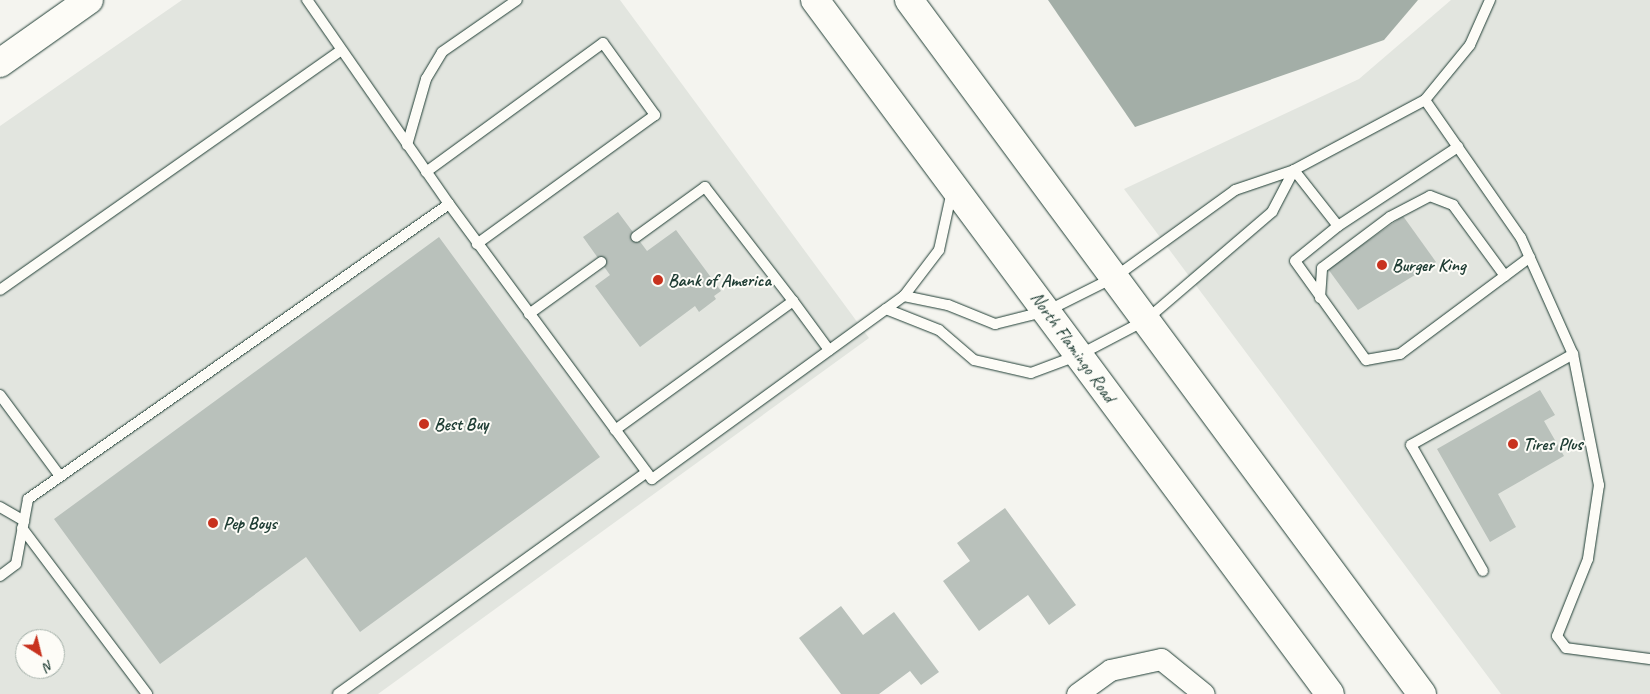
<!DOCTYPE html>
<style>
body{margin:0}
#map{position:relative;width:1650px;height:694px;overflow:hidden;background:#f4f4ef;font-family:Caveat,sans-serif}
div>[style]{position:absolute}
.built>*{inset:0;background:#e2e5df}
.water>*{inset:0;background:#a3aea7}
.building>*{inset:0;background:#b9c1bb}
.roads{filter:drop-shadow(0 0 1px #1f3d34) drop-shadow(0 0 1px #1f3d34)}
.lane>*{height:10px;margin:-5px;padding:0 5px;transform-origin:5px;border-radius:5px;background:#fdfcf7}
.street>*{height:21px;margin:-10.5px;padding:0 10.5px;transform-origin:10.5px;border-radius:10.5px;background:#fdfcf7}
.highway>*{height:28px;margin:-14px;padding:0 14px;transform-origin:14px;border-radius:14px;background:#fdfcf7}
.dots>*{width:14px;height:14px;translate:-50% -50%;box-sizing:border-box;border:2px solid #fdfcf7;border-radius:50%}
span{translate:-50% -50%;white-space:nowrap;text-align:center;line-height:1.15;-webkit-text-stroke:4px #fdfcf7;paint-order:stroke}
.poi-label{font-size:18px;color:#1f3d34;font-weight:700}
.left{translate:0 -50%;text-align:left}
.street-label{font-size:18px;color:#1f3d34}
.north{position:absolute;left:15px;top:629px;width:50px;height:50px;box-sizing:border-box;background:#fdfcf7;border:1px solid #a4b0a9;border-radius:50%;rotate:144deg;font-size:14px;font-weight:700;line-height:20px;text-align:center;color:#1f3d34}
.north::after{content:'';display:block;margin:auto;width:18px;height:22px;background:#c8321e;clip-path:polygon(50% 0,100% 100%,50% 72%,0 100%)}
</style>
<div id="map">
<div class="built">
<i style="clip-path:polygon(evenodd,182px 0,620px 0,869px 338px,378px 694px,0 694px,0 126px,182px 0,25px 639px,55px 639px,55px 669px,25px 669px,25px 639px)"></i>
<i style="clip-path:polygon(1451px 0,1650px 0,1650px 694px,1501px 694px,1124px 189px,1359px 79px)"></i>
</div>
<div class="water">
<i style="clip-path:polygon(1048px 0,1418px 0,1384px 40px,1135px 127px)"></i>
</div>
<div class="building">
<i style="clip-path:polygon(618px 212px,647px 251px,676px 230px,721px 291px,714px 296px,716px 299px,699px 312px,695px 306px,640px 347px,595px 286px,610px 275px,583px 237px)"></i>
<i style="clip-path:polygon(1403px 216px,1436px 262px,1358px 310px,1328px 269px)"></i>
<i style="clip-path:polygon(439px 237px,600px 457px,360px 632px,306px 557px,160px 664px,54px 519px)"></i>
<i style="clip-path:polygon(1540px 390px,1555px 415px,1544px 421px,1564px 456px,1498px 494px,1516px 527px,1490px 542px,1437px 449px)"></i>
<i style="clip-path:polygon(1005px 508px,1076px 605px,1049px 625px,1028px 595px,979px 631px,943px 581px,970px 561px,957px 543px)"></i>
<i style="clip-path:polygon(841px 606px,863px 635px,894px 612px,939px 672px,921px 685px,910px 671px,879px 694px,841px 694px,799px 638px)"></i>
</div>
<div class="roads">
<div class="lane">
<i style="left:1490px;top:0;width:49px;rotate:114deg"></i>
<i style="left:1470px;top:45px;width:71px;rotate:129.3deg"></i>
<i style="left:1425px;top:100px;width:149px;rotate:151.9deg"></i>
<i style="left:1294px;top:170px;width:71px;rotate:51.8deg"></i>
<i style="left:1338px;top:226px;width:55px;rotate:140.9deg"></i>
<i style="left:1295px;top:261px;width:122px;rotate:54.4deg"></i>
<i style="left:1366px;top:360px;width:35px;rotate:-10deg"></i>
<i style="left:1400px;top:354px;width:162px;rotate:-36.7deg"></i>
<i style="left:1425px;top:100px;width:168px;rotate:55.2deg"></i>
<i style="left:1521px;top:238px;width:127px;rotate:65.9deg"></i>
<i style="left:1573px;top:354px;width:134px;rotate:78.8deg"></i>
<i style="left:1599px;top:485px;width:75px;rotate:98.5deg"></i>
<i style="left:1588px;top:559px;width:83px;rotate:111.9deg"></i>
<i style="left:1557px;top:636px;width:15px;rotate:53deg"></i>
<i style="left:1566px;top:648px;width:85px;rotate:7.5deg"></i>
<i style="left:407px;top:145px;width:69px;rotate:-73.9deg"></i>
<i style="left:426px;top:79px;width:31px;rotate:-59deg"></i>
<i style="left:442px;top:52px;width:91px;rotate:-34.7deg"></i>
<i style="left:1294px;top:170px;width:47px;rotate:117.6deg"></i>
<i style="left:1272px;top:212px;width:166px;rotate:139.4deg"></i>
<i style="left:1146px;top:320px;width:76px;rotate:152.4deg"></i>
<i style="left:1079px;top:355px;width:51px;rotate:159.4deg"></i>
<i style="left:1031px;top:373px;width:58px;rotate:-167.2deg"></i>
<i style="left:974px;top:360px;width:46px;rotate:-139.4deg"></i>
<i style="left:939px;top:330px;width:57px;rotate:-158.4deg"></i>
<i style="left:886px;top:309px;width:22px;rotate:-36deg"></i>
<i style="left:904px;top:296px;width:45px;rotate:11.6deg"></i>
<i style="left:948px;top:305px;width:51px;rotate:22deg"></i>
<i style="left:995px;top:324px;width:54px;rotate:-14deg"></i>
<i style="left:1047px;top:311px;width:76px;rotate:-26.6deg"></i>
<i style="left:1115px;top:277px;width:148px;rotate:-35.9deg"></i>
<i style="left:1235px;top:190px;width:62px;rotate:-18.7deg"></i>
<i style="left:426px;top:172px;width:219px;rotate:-36.1deg"></i>
<i style="left:603px;top:43px;width:89px;rotate:54.2deg"></i>
<i style="left:655px;top:115px;width:220px;rotate:144.1deg"></i>
<i style="left:449px;top:204px;width:342px;rotate:53.6deg"></i>
<i style="left:652px;top:479px;width:289px;rotate:-36deg"></i>
<i style="left:1338px;top:226px;width:144px;rotate:-33.4deg"></i>
<i style="left:0;top:290px;width:417px;rotate:-35.1deg"></i>
<i style="left:904px;top:296px;width:58px;rotate:-52.7deg"></i>
<i style="left:939px;top:250px;width:60px;rotate:-77.6deg"></i>
<i style="left:1320px;top:298px;width:30px;rotate:-86deg"></i>
<i style="left:1322px;top:268px;width:85px;rotate:-36.9deg"></i>
<i style="left:1390px;top:217px;width:45px;rotate:-27.7deg"></i>
<i style="left:1430px;top:196px;width:25px;rotate:21deg"></i>
<i style="left:1453px;top:205px;width:88px;rotate:53.8deg"></i>
<i style="left:793px;top:301px;width:61px;rotate:53.7deg"></i>
<i style="left:529px;top:314px;width:89px;rotate:-35.8deg"></i>
<i style="left:0;top:395px;width:101px;rotate:53.5deg"></i>
<i style="left:615px;top:430px;width:220px;rotate:-35.9deg"></i>
<i style="left:793px;top:301px;width:144px;rotate:-127.7deg"></i>
<i style="left:705px;top:187px;width:85px;rotate:144.1deg"></i>
<i style="left:0;top:507px;width:28px;rotate:30deg"></i>
<i style="left:22px;top:528px;width:208px;rotate:53deg"></i>
<i style="left:1483px;top:571px;width:145px;rotate:-119.7deg"></i>
<i style="left:1411px;top:445px;width:186px;rotate:-29.3deg"></i>
<i style="left:0;top:576px;width:20px;rotate:-37deg"></i>
<i style="left:16px;top:564px;width:66px;rotate:-79.5deg"></i>
<i style="left:28px;top:499px;width:514px;rotate:-35.02deg"></i>
<i style="left:449px;top:204px;width:249px;rotate:-124.8deg"></i>
<i style="left:338px;top:694px;width:380px;rotate:-35.7deg"></i>
</div>
<div class="street">
<i style="left:1077px;top:694px;width:41px;rotate:-36deg"></i>
<i style="left:1110px;top:670px;width:52px;rotate:-12.2deg"></i>
<i style="left:1161px;top:659px;width:55px;rotate:39.1deg"></i>
</div>
<div class="highway">
<i style="left:815px;top:0;width:864px;rotate:53.42deg"></i>
<i style="left:909px;top:0;width:863px;rotate:53.53deg"></i>
<i style="left:0;top:63px;width:109px;rotate:-35.3deg"></i>
</div>
</div>
<div class="dots">
<i style="left:1382px;top:265px;background:#c8321e"></i>
<i style="left:658px;top:280px;background:#c8321e"></i>
<i style="left:424px;top:424px;background:#c8321e"></i>
<i style="left:1513px;top:444px;background:#c8321e"></i>
<i style="left:213px;top:523px;background:#c8321e"></i>
</div>
<div class="poi-label">
<span class="left" style="left:1392px;top:265px">Burger King</span>
<span class="left" style="left:668px;top:280px">Bank of America</span>
<span class="left" style="left:434px;top:424px">Best Buy</span>
<span class="left" style="left:1523px;top:444px">Tires Plus</span>
<span class="left" style="left:223px;top:523px">Pep Boys</span>
</div>
<div class="street-label">
<span style="left:1073px;top:347px;rotate:54deg">North Flamingo Road</span>
</div>
<div class="north">N</div>
</div>
